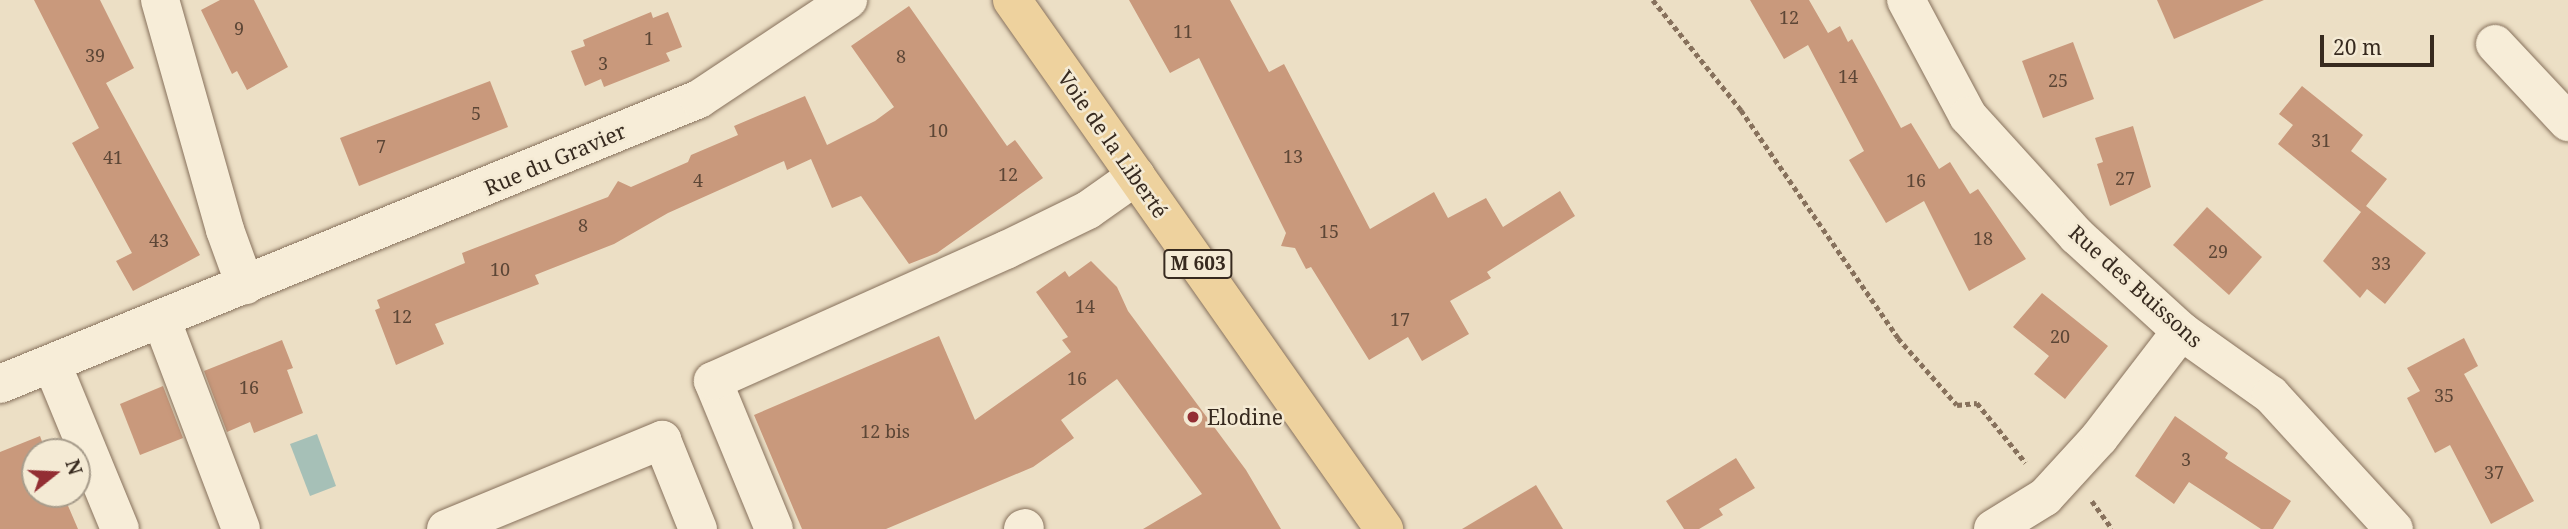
<!DOCTYPE html>
<meta charset="utf-8">
<style>
body{margin:0}
#map{position:relative;width:2568px;height:529px;overflow:hidden;background:#ecdfc5;font-family:"Noto Serif",serif}
div>[style]{position:absolute}
.water>*{inset:0;background:#a6c0b7}
.building>*{inset:0;background:#c9997c}
.path>*{height:4.5px;margin-top:-2.25px;transform-origin:0;background:repeating-linear-gradient(90deg,#87715c 0 5px,transparent 0 8.5px)}
.roads{filter:drop-shadow(0 0 2px #87715c) drop-shadow(0 0 2px #87715c)}
.minor>*{height:38px;margin:-19px;padding:0 19px;transform-origin:19px;border-radius:19px;background:#f7edd8}
.major>*{height:38px;margin:-19px;padding:0 19px;transform-origin:19px;border-radius:19px;background:#eed29e}
.dots>*{width:19px;height:19px;translate:-50% -50%;box-sizing:border-box;border:4px solid #f4ead4;border-radius:50%}
span{translate:-50% -50%;white-space:nowrap;text-align:center;line-height:1.15;-webkit-text-stroke:5px #f4ead4;paint-order:stroke}
.number-label{font-size:18px;color:#5c4636}
.number-label span{-webkit-text-stroke-width:0}
.shield-label span{padding:2px 5px;background:#f4ead4;border:2px solid;border-radius:5px;-webkit-text-stroke-width:0}
.shield-label{font-size:19px;color:#372a1f;font-weight:700}
.street-label{font-size:21px;color:#372a1f}
.poi-label{font-size:21px;color:#372a1f}
.left{translate:0 -50%;text-align:left}
.north{position:absolute;left:21px;top:438px;width:70px;height:70px;box-sizing:border-box;background:#f4ead4;border:2px solid #a89d8c;border-radius:50%;rotate:72deg;font-size:19px;font-weight:700;line-height:28px;text-align:center;color:#372a1f}
.north::after{content:'';display:block;margin:auto;width:24px;height:32px;background:#932e33;clip-path:polygon(50% 0,100% 100%,50% 72%,0 100%)}
.scale{position:absolute;left:2320px;top:35px;width:114px;height:32px;box-sizing:border-box;border:4px solid #372a1f;border-top:0;padding-left:9px;font-size:21px;line-height:24px;white-space:nowrap;color:#372a1f;-webkit-text-stroke:5px #f4ead4;paint-order:stroke}
</style>
<div id="map">
<div class="water">
<i style="clip-path:polygon(317px 434px,336px 486px,310px 496px,290px 444px)"></i>
</div>
<div class="building">
<i style="clip-path:polygon(34px 0,100px 0,134px 68px,106px 83px,200px 255px,133px 291px,116px 261px,132px 253px,72px 143px,99px 128px)"></i>
<i style="clip-path:polygon(220px 0,254px 0,288px 67px,247px 90px,237px 71px,232px 74px,201px 10px)"></i>
<i style="clip-path:polygon(1129px 0,1230px 0,1269px 72px,1284px 64px,1370px 229px,1434px 192px,1448px 218px,1486px 198px,1503px 227px,1560px 191px,1575px 216px,1487px 272px,1491px 278px,1450px 301px,1469px 334px,1422px 361px,1408px 337px,1369px 360px,1311px 267px,1306px 269px,1295px 248px,1281px 246px,1286px 233px,1199px 58px,1170px 73px)"></i>
<i style="clip-path:polygon(1750px 0,1809px 0,1828px 33px,1840px 26px,1848px 42px,1852px 39px,1901px 128px,1911px 123px,1939px 169px,1950px 162px,1970px 194px,1978px 189px,2026px 259px,1969px 291px,1924px 201px,1886px 223px,1849px 160px,1864px 151px,1808px 45px,1784px 59px)"></i>
<i style="clip-path:polygon(2157px 0,2264px 0,2174px 39px)"></i>
<i style="clip-path:polygon(909px 6px,1007px 146px,1015px 140px,1043px 178px,937px 253px,909px 264px,861px 196px,832px 208px,811px 159px,787px 170px,784px 161px,668px 213px,614px 244px,535px 275px,539px 284px,435px 324px,444px 344px,396px 365px,375px 310px,380px 308px,377px 300px,465px 263px,462px 253px,608px 197px,618px 181px,631px 187px,688px 162px,691px 155px,738px 135px,734px 126px,805px 96px,827px 145px,875px 121px,894px 107px,851px 46px)"></i>
<i style="clip-path:polygon(651px 12px,653px 18px,668px 12px,682px 47px,666px 53px,670px 61px,604px 87px,601px 79px,585px 86px,571px 51px,585px 46px,583px 40px)"></i>
<i style="clip-path:polygon(2073px 42px,2094px 99px,2043px 118px,2022px 61px)"></i>
<i style="clip-path:polygon(490px 81px,508px 127px,359px 186px,340px 138px)"></i>
<i style="clip-path:polygon(2302px 86px,2363px 135px,2351px 151px,2387px 179px,2366px 206px,2426px 253px,2385px 304px,2367px 289px,2360px 298px,2323px 261px,2361px 212px,2278px 144px,2293px 125px,2279px 114px)"></i>
<i style="clip-path:polygon(2133px 126px,2151px 187px,2110px 206px,2097px 164px,2103px 162px,2095px 138px)"></i>
<i style="clip-path:polygon(2207px 207px,2262px 257px,2229px 295px,2173px 245px)"></i>
<i style="clip-path:polygon(1091px 261px,1117px 287px,1128px 311px,1246px 470px,1281px 529px,1143px 529px,1202px 494px,1117px 379px,1061px 420px,1074px 438px,1033px 467px,886px 529px,802px 529px,754px 415px,939px 336px,975px 420px,1071px 352px,1062px 340px,1068px 337px,1036px 292px,1065px 271px,1069px 277px)"></i>
<i style="clip-path:polygon(2042px 293px,2108px 346px,2065px 399px,2034px 374px,2049px 356px,2013px 327px)"></i>
<i style="clip-path:polygon(2464px 338px,2478px 366px,2464px 374px,2534px 501px,2491px 524px,2450px 445px,2435px 453px,2407px 398px,2420px 391px,2407px 368px)"></i>
<i style="clip-path:polygon(282px 340px,293px 368px,287px 370px,303px 413px,254px 433px,250px 422px,227px 432px,204px 371px)"></i>
<i style="clip-path:polygon(163px 386px,183px 438px,140px 455px,120px 404px)"></i>
<i style="clip-path:polygon(2175px 416px,2228px 453px,2225px 458px,2291px 501px,2273px 529px,2261px 529px,2189px 482px,2174px 504px,2135px 476px)"></i>
<i style="clip-path:polygon(40px 436px,46px 452px,35px 452px,35px 494px,63px 494px,78px 529px,0 529px,0 452px)"></i>
<i style="clip-path:polygon(1736px 458px,1755px 488px,1719px 509px,1723px 515px,1699px 529px,1684px 529px,1666px 501px)"></i>
<i style="clip-path:polygon(1536px 485px,1563px 529px,1462px 529px)"></i>
</div>
<div class="path">
<i style="left:1653px;top:0;width:141px;rotate:51.3deg"></i>
<i style="left:1741px;top:110px;width:277px;rotate:55.4deg"></i>
<i style="left:1898px;top:338px;width:89px;rotate:48.6deg"></i>
<i style="left:1957px;top:405px;width:20px;rotate:-6deg"></i>
<i style="left:1977px;top:403px;width:77px;rotate:50.8deg"></i>
<i style="left:2092px;top:501px;width:34px;rotate:54deg"></i>
</div>
<div class="roads">
<div class="minor">
<i style="left:160px;top:0;width:239px;rotate:74.2deg"></i>
<i style="left:225px;top:230px;width:59px;rotate:70deg"></i>
<i style="left:1906px;top:0;width:132px;rotate:61.9deg"></i>
<i style="left:1968px;top:116px;width:162px;rotate:47.8deg"></i>
<i style="left:2077px;top:236px;width:141px;rotate:42.4deg"></i>
<i style="left:2181px;top:331px;width:110px;rotate:35.4deg"></i>
<i style="left:2271px;top:395px;width:182px;rotate:47.5deg"></i>
<i style="left:2495px;top:44px;width:107px;rotate:46.9deg"></i>
<i style="left:162px;top:321px;width:222px;rotate:69.2deg"></i>
<i style="left:52px;top:364px;width:178px;rotate:67.6deg"></i>
<i style="left:0;top:384px;width:755px;rotate:-22.18deg"></i>
<i style="left:699px;top:99px;width:179px;rotate:-33.6deg"></i>
<i style="left:446px;top:529px;width:234px;rotate:-22.4deg"></i>
<i style="left:662px;top:440px;width:96px;rotate:68deg"></i>
<i style="left:774px;top:529px;width:160px;rotate:-112.4deg"></i>
<i style="left:713px;top:381px;width:321px;rotate:-24.1deg"></i>
<i style="left:1006px;top:250px;width:91px;rotate:-26deg"></i>
<i style="left:1088px;top:210px;width:59px;rotate:-35.3deg"></i>
<i style="left:1023px;top:529px;width:2px;rotate:-27deg"></i>
<i style="left:1993px;top:529px;width:61px;rotate:-31.6deg"></i>
<i style="left:2045px;top:497px;width:80px;rotate:-47.5deg"></i>
<i style="left:2099px;top:438px;width:135px;rotate:-52.5deg"></i>
</div>
<div class="major">
<i style="left:1012px;top:0;width:647px;rotate:54.88deg"></i>
</div>
</div>
<div class="dots">
<i style="left:1193px;top:417px;background:#932e33"></i>
</div>
<div class="number-label">
<span style="left:1789px;top:17px">12</span>
<span style="left:239px;top:28px">9</span>
<span style="left:1183px;top:31px">11</span>
<span style="left:649px;top:38px">1</span>
<span style="left:95px;top:55px">39</span>
<span style="left:901px;top:56px">8</span>
<span style="left:603px;top:63px">3</span>
<span style="left:1848px;top:76px">14</span>
<span style="left:2058px;top:80px">25</span>
<span style="left:476px;top:113px">5</span>
<span style="left:938px;top:130px">10</span>
<span style="left:2321px;top:140px">31</span>
<span style="left:381px;top:146px">7</span>
<span style="left:1293px;top:156px">13</span>
<span style="left:113px;top:157px">41</span>
<span style="left:1008px;top:174px">12</span>
<span style="left:2125px;top:178px">27</span>
<span style="left:698px;top:180px">4</span>
<span style="left:1916px;top:180px">16</span>
<span style="left:583px;top:225px">8</span>
<span style="left:1329px;top:231px">15</span>
<span style="left:1983px;top:238px">18</span>
<span style="left:159px;top:240px">43</span>
<span style="left:2218px;top:251px">29</span>
<span style="left:2381px;top:263px">33</span>
<span style="left:500px;top:269px">10</span>
<span style="left:1085px;top:306px">14</span>
<span style="left:402px;top:316px">12</span>
<span style="left:1400px;top:319px">17</span>
<span style="left:2060px;top:336px">20</span>
<span style="left:1077px;top:378px">16</span>
<span style="left:249px;top:387px">16</span>
<span style="left:2444px;top:395px">35</span>
<span style="left:885px;top:431px">12 bis</span>
<span style="left:2186px;top:459px">3</span>
<span style="left:2494px;top:472px">37</span>
</div>
<div class="shield-label">
<span style="left:1198px;top:264px">M 603</span>
</div>
<div class="street-label">
<span style="left:1113px;top:144px;rotate:55deg">Voie de la Liberté</span>
<span style="left:555px;top:159px;rotate:-23deg">Rue du Gravier</span>
<span style="left:2136px;top:286px;rotate:42deg">Rue des Buissons</span>
</div>
<div class="poi-label">
<span class="left" style="left:1207px;top:417px">Elodine</span>
</div>
<div class="north">N</div>
<div class="scale">20 m</div>
</div>
